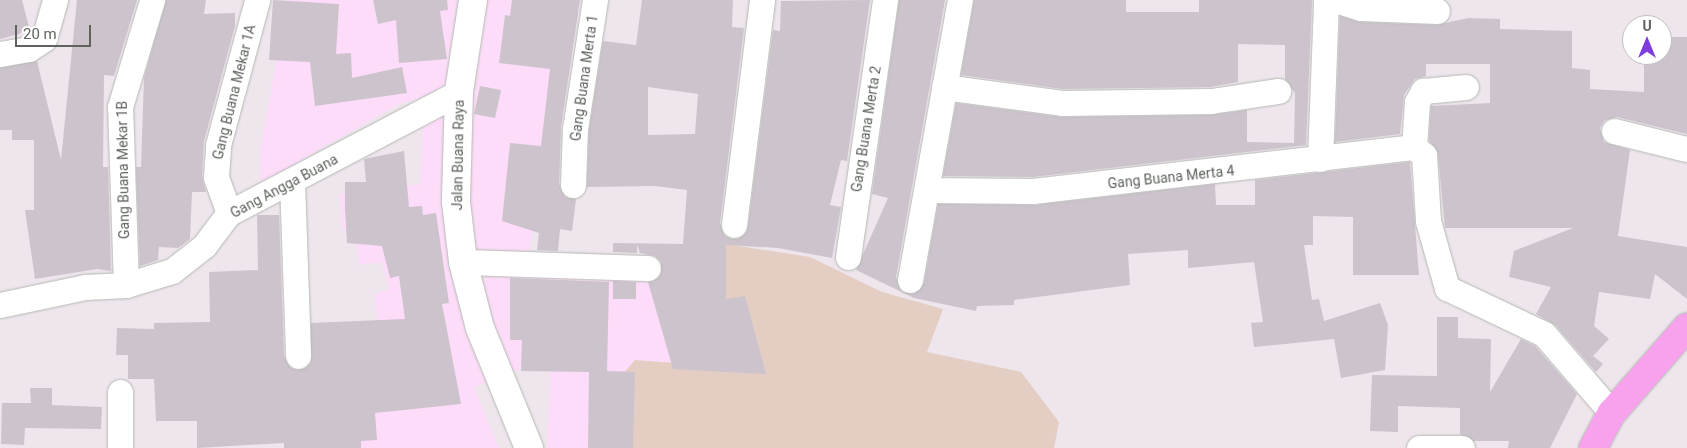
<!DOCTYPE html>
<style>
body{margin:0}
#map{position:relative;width:1687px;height:448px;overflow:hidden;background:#eee5ed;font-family:Roboto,sans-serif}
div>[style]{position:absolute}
.commercial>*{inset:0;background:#fcdcf8}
.green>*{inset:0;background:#e4cec3}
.building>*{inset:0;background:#ccc3cc}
.roads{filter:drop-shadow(0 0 1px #b3b9b2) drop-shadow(0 0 1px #b3b9b2)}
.minor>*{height:25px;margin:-12.5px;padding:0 12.5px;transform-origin:12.5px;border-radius:12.5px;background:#fff}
.tertiary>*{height:28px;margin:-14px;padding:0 14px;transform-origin:14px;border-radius:14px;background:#fff}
.trunk>*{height:28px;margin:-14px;padding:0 14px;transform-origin:14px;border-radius:14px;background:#f8a2ee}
span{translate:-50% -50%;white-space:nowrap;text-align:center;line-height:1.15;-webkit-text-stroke:4px #fff;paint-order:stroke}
.street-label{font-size:14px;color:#5e645d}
.north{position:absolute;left:1622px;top:15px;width:50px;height:50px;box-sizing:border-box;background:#fff;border:1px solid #bfc1be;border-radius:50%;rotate:0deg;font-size:14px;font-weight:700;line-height:20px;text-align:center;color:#5e645d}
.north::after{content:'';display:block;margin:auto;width:18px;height:22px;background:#7e3cdd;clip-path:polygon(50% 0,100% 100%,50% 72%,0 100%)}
.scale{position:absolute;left:15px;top:25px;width:76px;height:22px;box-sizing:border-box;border:2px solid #5e645d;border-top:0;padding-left:6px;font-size:15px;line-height:18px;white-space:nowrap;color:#5e645d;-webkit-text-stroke:4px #fff;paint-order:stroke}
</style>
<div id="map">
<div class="commercial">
<i style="clip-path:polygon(287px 0,562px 0,529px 254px,619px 271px,708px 275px,729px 367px,598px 448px,547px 448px,551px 358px,474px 387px,499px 448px,338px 448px,381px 343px,374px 295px,389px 289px,382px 262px,359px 265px,354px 230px,343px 230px,339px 194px,420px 184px,424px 97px,399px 104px,261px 183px,260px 152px)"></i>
</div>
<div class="green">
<i style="clip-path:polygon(700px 240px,810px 257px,882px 292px,943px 309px,927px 352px,1021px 372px,1059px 422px,1054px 448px,598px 448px,620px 377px,635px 360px,729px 367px)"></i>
</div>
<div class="building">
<i style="clip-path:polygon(0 0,22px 0,30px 31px,0 39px)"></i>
<i style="clip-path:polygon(77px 0,137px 0,114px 76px,104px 75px,103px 167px,108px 167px,111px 271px,97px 269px,35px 279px,25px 210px,34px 210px,34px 140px,12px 140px,12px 130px,0 130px,0 68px,37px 61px,61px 160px)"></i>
<i style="clip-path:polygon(166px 0,206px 0,204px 14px,235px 13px,235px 26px,204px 141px,202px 176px,206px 192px,192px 192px,190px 239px,178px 248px,159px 247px,158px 260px,140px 266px,136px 167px,141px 167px,144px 78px)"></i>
<i style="clip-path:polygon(273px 0,339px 4px,336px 54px,351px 53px,352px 78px,402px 67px,407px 93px,315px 106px,310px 62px,269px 60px)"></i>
<i style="clip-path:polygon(373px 0,447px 0,448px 10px,440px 11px,447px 59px,399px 63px,396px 20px,378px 24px)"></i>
<i style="clip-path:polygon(512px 0,580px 0,561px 127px,559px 184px,565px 197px,576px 199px,572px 231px,560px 229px,558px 251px,537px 250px,539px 233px,502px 221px,510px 143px,541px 146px,550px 69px,499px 63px,505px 15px,510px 16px)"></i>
<i style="clip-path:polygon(evenodd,642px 0,733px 0,732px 27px,744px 28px,720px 223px,725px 236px,733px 239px,745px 234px,748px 227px,773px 30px,780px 31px,781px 1px,870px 0,847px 161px,841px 160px,830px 205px,841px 207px,832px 258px,778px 248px,726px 245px,726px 299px,745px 296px,766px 374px,673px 369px,648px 282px,660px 276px,661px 262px,655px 256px,640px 253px,637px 244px,637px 253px,613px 252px,613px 243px,683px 244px,687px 190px,655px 186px,587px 187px,589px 130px,603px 41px,636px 45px,642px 0,648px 87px,698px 94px,695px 134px,648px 135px,648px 87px)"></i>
<i style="clip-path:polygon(899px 0,945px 0,896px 277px,901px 291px,914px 294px,924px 283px,938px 204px,1035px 205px,1215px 184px,1216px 205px,1255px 205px,1255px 180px,1410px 162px,1419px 275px,1353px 275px,1353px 217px,1313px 216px,1313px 245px,1304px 245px,1312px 300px,1319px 299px,1324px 321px,1380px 303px,1388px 325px,1385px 370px,1341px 378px,1334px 339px,1254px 347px,1251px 323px,1263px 322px,1254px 262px,1188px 268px,1188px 250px,1128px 254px,1130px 285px,1014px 300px,1014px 305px,977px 306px,976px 311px,914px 298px,856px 270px,888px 198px,872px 194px)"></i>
<i style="clip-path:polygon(974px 0,1126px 0,1126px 12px,1199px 12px,1199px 0,1312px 0,1306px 145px,1032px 177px,943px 176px,956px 103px,1062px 117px,1211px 115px,1247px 110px,1247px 142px,1294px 143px,1295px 93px,1285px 79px,1285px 45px,1238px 44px,1238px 82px,1210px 87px,1063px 89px,961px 75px)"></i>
<i style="clip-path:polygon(1340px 16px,1360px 22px,1436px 25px,1468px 18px,1500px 19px,1500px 29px,1572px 31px,1572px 68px,1590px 70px,1590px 89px,1644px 92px,1644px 55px,1662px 55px,1662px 37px,1687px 37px,1687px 134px,1617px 117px,1604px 121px,1600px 128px,1604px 142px,1630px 150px,1618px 236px,1687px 247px,1687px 299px,1655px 274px,1650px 299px,1599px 292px,1594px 326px,1609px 339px,1593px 356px,1603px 364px,1596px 372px,1555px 325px,1536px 314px,1551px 287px,1509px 277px,1514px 251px,1573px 228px,1445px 228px,1438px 154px,1429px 140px,1431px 106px,1490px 103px,1490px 64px,1426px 64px,1426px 76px,1415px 79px,1404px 95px,1400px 134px,1335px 142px)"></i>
<i style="clip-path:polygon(480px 86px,501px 90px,495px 118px,474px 114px)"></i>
<i style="clip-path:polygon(404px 151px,409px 207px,422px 206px,423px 215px,436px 213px,449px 303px,442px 304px,461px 404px,375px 413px,377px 440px,361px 441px,361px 448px,284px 448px,284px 443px,197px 448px,197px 421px,156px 421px,154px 379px,128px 379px,128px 355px,116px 355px,117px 328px,154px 329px,154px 323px,210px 322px,209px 272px,258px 270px,257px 215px,279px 215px,284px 356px,291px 368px,299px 370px,311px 362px,311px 323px,405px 319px,399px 276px,390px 278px,382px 246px,347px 243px,345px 207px,345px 182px,366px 182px,364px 159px)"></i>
<i style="clip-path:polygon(510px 278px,609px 282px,607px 371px,635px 372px,633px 448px,588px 448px,589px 372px,521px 371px,522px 340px,510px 340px)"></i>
<i style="clip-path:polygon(613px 281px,636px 282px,636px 299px,613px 299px)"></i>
<i style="clip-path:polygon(1437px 317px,1458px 317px,1458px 338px,1491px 339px,1490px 392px,1521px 339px,1535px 346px,1577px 394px,1550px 448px,1508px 448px,1509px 441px,1474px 441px,1460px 434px,1460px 408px,1398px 406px,1398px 432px,1370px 431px,1372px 375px,1437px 376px)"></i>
<i style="clip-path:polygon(30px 388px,52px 388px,52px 405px,102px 407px,101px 429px,25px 428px,24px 445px,1px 444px,2px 403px,31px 403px)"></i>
</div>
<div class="roads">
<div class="minor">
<i style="left:1336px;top:0;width:26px;rotate:18deg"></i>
<i style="left:1361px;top:8px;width:76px;rotate:2.3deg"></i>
<i style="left:0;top:54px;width:29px;rotate:-10deg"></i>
<i style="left:29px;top:49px;width:18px;rotate:-34deg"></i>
<i style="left:44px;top:39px;width:41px;rotate:-74.2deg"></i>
<i style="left:944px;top:87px;width:119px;rotate:7.7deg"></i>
<i style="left:1062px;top:103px;width:149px;rotate:-0.8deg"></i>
<i style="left:1211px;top:101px;width:68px;rotate:-8.5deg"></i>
<i style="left:1614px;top:131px;width:75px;rotate:13.9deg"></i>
<i style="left:1414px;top:147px;width:13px;rotate:39deg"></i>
<i style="left:1424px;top:155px;width:66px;rotate:86.5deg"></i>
<i style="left:1428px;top:221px;width:70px;rotate:74.2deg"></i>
<i style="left:1447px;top:288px;width:107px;rotate:25.4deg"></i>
<i style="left:1544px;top:334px;width:104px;rotate:49.3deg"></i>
<i style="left:1320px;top:159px;width:159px;rotate:-87.8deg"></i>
<i style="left:292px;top:181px;width:175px;rotate:88deg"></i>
<i style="left:573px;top:185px;width:56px;rotate:-88deg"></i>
<i style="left:575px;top:129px;width:131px;rotate:-81.2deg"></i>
<i style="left:927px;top:190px;width:106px;rotate:0.5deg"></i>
<i style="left:1033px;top:191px;width:384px;rotate:-6.6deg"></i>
<i style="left:1414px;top:147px;width:45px;rotate:-86.2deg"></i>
<i style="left:1417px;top:102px;width:13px;rotate:-61deg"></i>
<i style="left:1423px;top:91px;width:43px;rotate:-5.3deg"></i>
<i style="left:229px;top:213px;width:38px;rotate:-110deg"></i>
<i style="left:216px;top:177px;width:32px;rotate:-86deg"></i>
<i style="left:218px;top:145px;width:150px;rotate:-74.9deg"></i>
<i style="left:734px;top:225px;width:227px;rotate:-82.9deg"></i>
<i style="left:848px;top:257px;width:260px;rotate:-81.8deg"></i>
<i style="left:463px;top:262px;width:185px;rotate:1.9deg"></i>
<i style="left:910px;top:280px;width:284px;rotate:-79.9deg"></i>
<i style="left:126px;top:285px;width:178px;rotate:-91.9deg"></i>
<i style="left:120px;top:107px;width:112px;rotate:-73.3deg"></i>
<i style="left:0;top:305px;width:87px;rotate:-12deg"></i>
<i style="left:85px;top:287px;width:41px;rotate:-2.8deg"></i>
<i style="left:126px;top:285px;width:48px;rotate:-16.9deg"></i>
<i style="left:172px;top:271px;width:41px;rotate:-38deg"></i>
<i style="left:204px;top:246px;width:41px;rotate:-52.9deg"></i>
<i style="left:229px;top:213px;width:260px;rotate:-27.7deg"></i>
<i style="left:120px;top:392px;width:56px;rotate:90deg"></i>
<i style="left:1419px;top:448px;width:43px"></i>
</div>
<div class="tertiary">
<i style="left:473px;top:0;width:93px;rotate:98.7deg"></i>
<i style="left:459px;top:92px;width:110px;rotate:91.6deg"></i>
<i style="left:456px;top:202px;width:60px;rotate:83.3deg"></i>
<i style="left:463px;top:262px;width:68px;rotate:75.6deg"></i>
<i style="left:480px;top:328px;width:130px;rotate:67.8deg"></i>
</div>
<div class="trunk">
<i style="left:1593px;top:448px;width:40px;rotate:-62deg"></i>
<i style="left:1612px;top:413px;width:114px;rotate:-48.9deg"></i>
</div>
</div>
<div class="street-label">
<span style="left:584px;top:78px;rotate:-82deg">Gang Buana Merta 1</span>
<span style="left:234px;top:92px;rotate:-76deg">Gang Buana Mekar 1A</span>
<span style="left:866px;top:129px;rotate:-81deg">Gang Buana Merta 2</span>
<span style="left:458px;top:155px;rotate:-89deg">Jalan Buana Raya</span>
<span style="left:123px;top:170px;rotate:-91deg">Gang Buana Mekar 1B</span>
<span style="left:1171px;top:177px;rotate:-6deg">Gang Buana Merta 4</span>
<span style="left:284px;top:186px;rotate:-28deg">Gang Angga Buana</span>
</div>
<div class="north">U</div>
<div class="scale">20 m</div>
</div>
